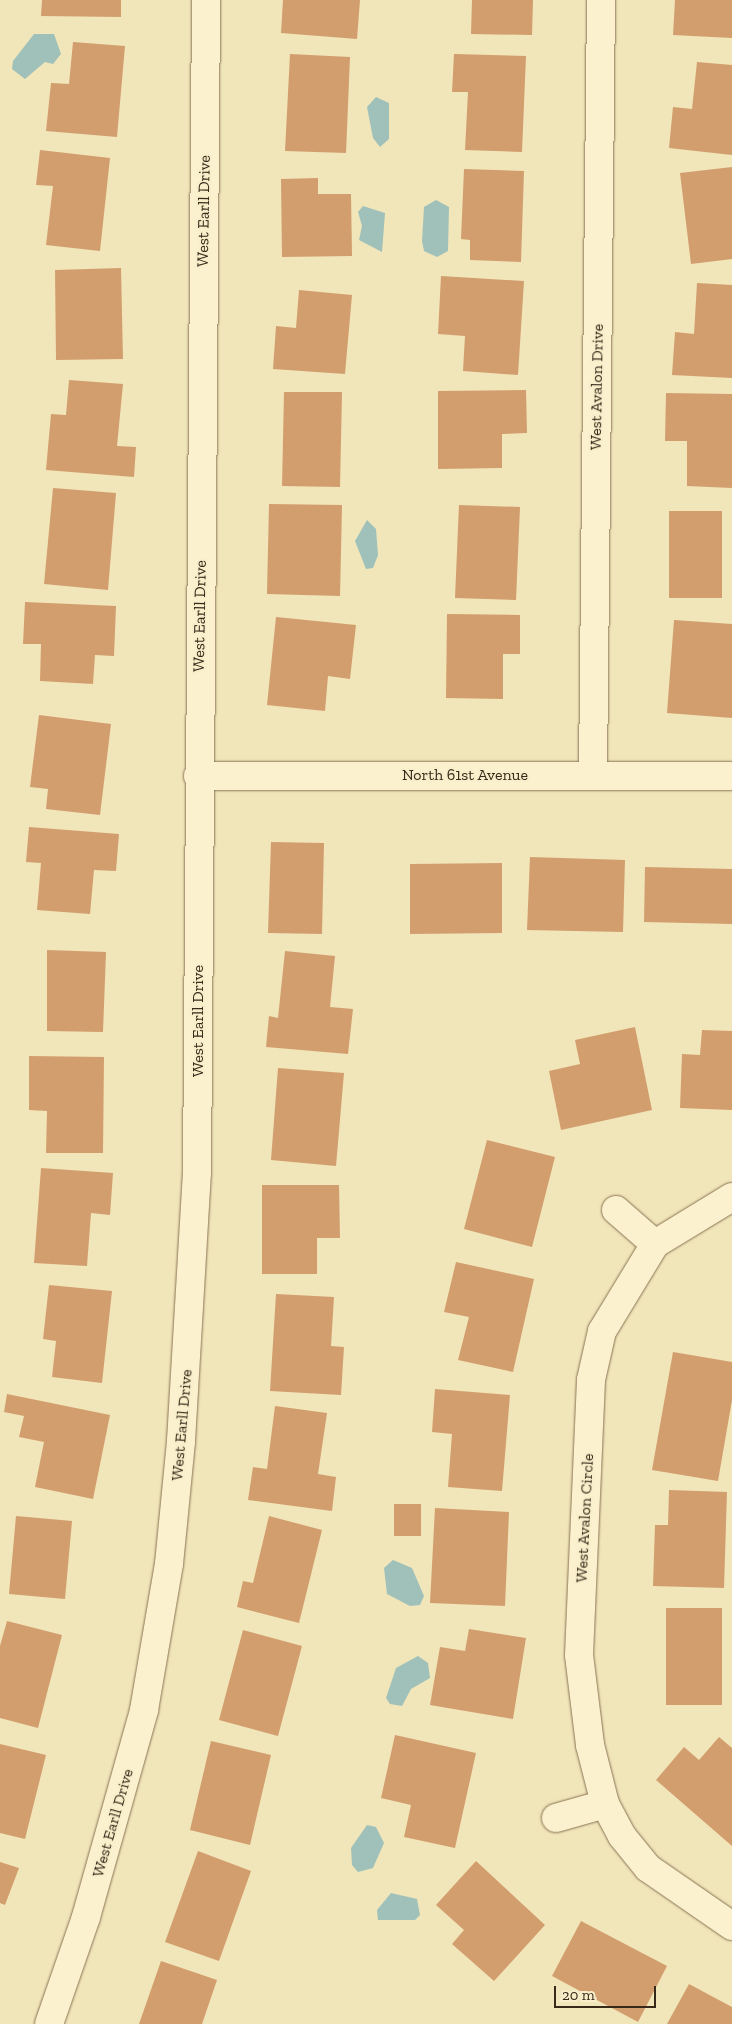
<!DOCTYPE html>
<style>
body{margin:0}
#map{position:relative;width:732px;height:2024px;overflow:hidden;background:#f1e5ba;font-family:"Zilla Slab",serif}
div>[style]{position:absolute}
.water>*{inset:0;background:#9fc1ba}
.building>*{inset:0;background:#d39e6d}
.roads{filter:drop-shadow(0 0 1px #897453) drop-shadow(0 0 1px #897453)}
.minor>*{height:28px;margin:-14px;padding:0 14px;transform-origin:14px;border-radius:14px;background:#fcf1ce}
span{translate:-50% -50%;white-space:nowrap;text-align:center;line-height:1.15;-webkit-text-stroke:4px #f8eeca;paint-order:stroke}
.street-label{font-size:16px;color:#372a1a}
.scale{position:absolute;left:554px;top:1986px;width:102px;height:22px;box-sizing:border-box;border:2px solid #372a1a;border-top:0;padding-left:6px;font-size:15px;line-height:18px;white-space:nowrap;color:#372a1a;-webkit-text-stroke:4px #f8eeca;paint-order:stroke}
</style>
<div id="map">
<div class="water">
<i style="clip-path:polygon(34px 34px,54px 34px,61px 54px,53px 64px,45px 62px,25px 79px,12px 69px,13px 61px)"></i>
<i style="clip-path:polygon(376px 97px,389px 103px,389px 139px,380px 147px,373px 138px,367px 107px)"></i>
<i style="clip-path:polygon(436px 200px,449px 207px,448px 251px,437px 257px,424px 251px,422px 241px,424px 207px)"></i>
<i style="clip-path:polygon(363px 206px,385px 213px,382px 252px,359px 240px,362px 226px,358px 212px)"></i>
<i style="clip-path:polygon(367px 520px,376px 529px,378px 555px,373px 568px,366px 569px,355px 541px)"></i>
<i style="clip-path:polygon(393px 1560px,412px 1568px,424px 1596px,420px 1605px,410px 1606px,387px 1594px,384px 1568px)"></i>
<i style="clip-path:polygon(418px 1656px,428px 1663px,430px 1678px,411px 1689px,402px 1706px,390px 1704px,386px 1698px,396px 1668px)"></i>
<i style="clip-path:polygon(367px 1825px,376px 1827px,384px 1843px,373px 1868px,358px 1872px,352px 1865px,351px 1848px)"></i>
<i style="clip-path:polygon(391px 1893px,417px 1899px,420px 1915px,415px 1920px,378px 1920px,377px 1910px)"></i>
</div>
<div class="building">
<i style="clip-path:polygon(42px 0,121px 0,121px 17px,41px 16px)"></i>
<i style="clip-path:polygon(283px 0,360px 0,357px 39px,281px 33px)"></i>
<i style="clip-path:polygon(472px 0,533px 0,532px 35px,471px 34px)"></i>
<i style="clip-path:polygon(675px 0,732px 0,732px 38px,673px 35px)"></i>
<i style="clip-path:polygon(73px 42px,125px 46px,117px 137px,46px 131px,51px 83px,69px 84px)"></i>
<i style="clip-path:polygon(290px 54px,350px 57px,346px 153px,285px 151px)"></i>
<i style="clip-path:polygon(454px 54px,526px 56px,522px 152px,465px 150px,468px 92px,452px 92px)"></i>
<i style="clip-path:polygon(697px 62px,732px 65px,732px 155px,669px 148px,673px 107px,692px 109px)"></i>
<i style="clip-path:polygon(40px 150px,110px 158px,100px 251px,46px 245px,53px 186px,36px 185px)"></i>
<i style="clip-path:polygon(732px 167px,732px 259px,691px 264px,680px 173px)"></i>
<i style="clip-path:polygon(464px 169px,524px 171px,521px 262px,470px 260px,470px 240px,461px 239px)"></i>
<i style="clip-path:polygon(318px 178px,318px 194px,351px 194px,352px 256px,282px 257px,281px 179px)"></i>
<i style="clip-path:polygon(121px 268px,123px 359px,56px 360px,55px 270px)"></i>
<i style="clip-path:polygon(441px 276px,524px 281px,518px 375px,463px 371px,465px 336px,438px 334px)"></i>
<i style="clip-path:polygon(697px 283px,732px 285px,732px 378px,672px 375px,675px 332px,694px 334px)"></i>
<i style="clip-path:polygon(299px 290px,352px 295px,345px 374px,273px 369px,276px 326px,296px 328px)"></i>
<i style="clip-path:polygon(69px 380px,123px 384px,117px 446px,136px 447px,134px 477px,46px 470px,51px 414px,66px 415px)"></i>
<i style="clip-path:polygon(526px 390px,527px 433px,502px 434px,502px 468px,438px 469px,438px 391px)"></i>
<i style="clip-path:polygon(284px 392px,342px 392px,340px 487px,282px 486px)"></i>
<i style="clip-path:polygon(666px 393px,732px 394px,732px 488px,687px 486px,687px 441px,665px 441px)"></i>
<i style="clip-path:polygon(53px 488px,116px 493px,108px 590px,44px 584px)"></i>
<i style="clip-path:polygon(269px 504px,342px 505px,340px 596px,267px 594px)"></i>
<i style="clip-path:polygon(459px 505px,520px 507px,516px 600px,455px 598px)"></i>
<i style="clip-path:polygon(669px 511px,722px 511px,722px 598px,669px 598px)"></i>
<i style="clip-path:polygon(25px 602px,116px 606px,114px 656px,95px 655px,93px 684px,40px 681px,41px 644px,23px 644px)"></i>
<i style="clip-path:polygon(447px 614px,520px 615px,520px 654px,503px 654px,503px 699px,446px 698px)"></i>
<i style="clip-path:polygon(276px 617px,356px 625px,350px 679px,328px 676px,325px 711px,267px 705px)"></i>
<i style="clip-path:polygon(674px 620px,732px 624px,732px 718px,667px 713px)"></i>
<i style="clip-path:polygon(39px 715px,111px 724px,100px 815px,46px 809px,48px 789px,30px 787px)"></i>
<i style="clip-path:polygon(29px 827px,119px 834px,116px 871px,94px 870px,90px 914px,37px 910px,41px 863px,26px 862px)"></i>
<i style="clip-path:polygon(271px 842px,324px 843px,322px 934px,268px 933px)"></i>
<i style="clip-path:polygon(530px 857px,625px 860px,623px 932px,527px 930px)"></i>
<i style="clip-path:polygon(502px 863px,502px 933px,410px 934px,410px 864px)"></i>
<i style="clip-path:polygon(645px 867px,732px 869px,732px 924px,644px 922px)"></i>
<i style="clip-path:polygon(47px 950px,106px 952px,103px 1032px,47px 1031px)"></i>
<i style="clip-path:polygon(285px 951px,335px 956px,330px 1007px,353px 1009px,348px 1054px,266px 1047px,269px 1016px,278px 1018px)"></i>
<i style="clip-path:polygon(635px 1027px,652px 1110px,561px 1130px,549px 1071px,580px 1064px,575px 1040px)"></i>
<i style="clip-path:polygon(702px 1030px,732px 1031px,732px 1110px,680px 1108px,682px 1054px,700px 1055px)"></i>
<i style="clip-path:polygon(29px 1056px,104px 1057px,103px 1153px,46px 1153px,47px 1111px,29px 1110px)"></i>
<i style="clip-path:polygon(278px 1068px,344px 1073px,336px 1166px,271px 1160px)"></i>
<i style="clip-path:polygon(487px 1140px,555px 1157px,532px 1247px,464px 1229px)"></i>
<i style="clip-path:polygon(41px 1168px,113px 1173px,110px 1215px,91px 1213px,87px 1266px,34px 1263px)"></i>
<i style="clip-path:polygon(262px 1185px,339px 1185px,340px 1238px,317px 1238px,317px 1274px,262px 1274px)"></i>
<i style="clip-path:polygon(456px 1262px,534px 1279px,513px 1372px,458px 1360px,469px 1317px,444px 1312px)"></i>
<i style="clip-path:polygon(49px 1285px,112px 1291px,102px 1383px,52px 1377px,56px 1341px,43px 1339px)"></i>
<i style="clip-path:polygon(276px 1294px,334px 1297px,331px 1346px,344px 1347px,341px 1395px,270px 1391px)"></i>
<i style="clip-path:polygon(673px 1352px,732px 1362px,732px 1400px,718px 1481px,652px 1470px)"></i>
<i style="clip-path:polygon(435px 1389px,510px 1395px,502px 1491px,448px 1487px,452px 1434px,432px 1432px)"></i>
<i style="clip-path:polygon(7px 1394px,110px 1415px,93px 1499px,35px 1487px,44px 1442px,19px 1437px,24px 1416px,4px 1412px)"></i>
<i style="clip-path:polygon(275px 1406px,327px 1413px,318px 1474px,336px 1477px,332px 1511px,248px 1500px,253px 1467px,267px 1469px)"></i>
<i style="clip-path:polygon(669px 1490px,727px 1492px,724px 1588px,653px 1586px,655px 1525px,668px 1525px)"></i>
<i style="clip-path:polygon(394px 1504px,421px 1504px,421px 1536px,394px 1536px)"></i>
<i style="clip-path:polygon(435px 1508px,509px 1512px,505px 1606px,430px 1603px)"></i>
<i style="clip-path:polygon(16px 1516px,72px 1521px,65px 1599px,9px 1594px)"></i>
<i style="clip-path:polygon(269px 1516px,322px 1530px,299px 1623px,237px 1607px,243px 1581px,253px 1583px)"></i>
<i style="clip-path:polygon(666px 1608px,722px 1608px,722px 1705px,666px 1705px)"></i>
<i style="clip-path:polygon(7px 1621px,62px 1635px,38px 1728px,0 1718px,0 1646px)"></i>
<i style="clip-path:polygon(469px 1629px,526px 1638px,513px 1719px,430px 1705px,440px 1647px,465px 1651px)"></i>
<i style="clip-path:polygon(243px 1630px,302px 1646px,278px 1736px,219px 1720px)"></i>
<i style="clip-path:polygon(395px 1735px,476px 1753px,455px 1848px,404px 1837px,411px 1805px,381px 1798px)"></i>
<i style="clip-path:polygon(719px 1737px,732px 1748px,732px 1846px,656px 1780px,684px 1747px,699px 1760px)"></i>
<i style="clip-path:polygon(211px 1741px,271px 1755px,250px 1845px,190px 1830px)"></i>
<i style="clip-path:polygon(0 1744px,46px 1755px,25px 1839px,0 1833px)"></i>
<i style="clip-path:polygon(198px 1851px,251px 1871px,219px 1961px,165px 1942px)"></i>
<i style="clip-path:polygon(476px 1861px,545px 1925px,494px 1981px,452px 1944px,464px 1930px,436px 1905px)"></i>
<i style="clip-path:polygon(0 1862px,19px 1868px,5px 1905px,0 1903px)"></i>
<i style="clip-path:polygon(581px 1921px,667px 1966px,638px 2022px,552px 1976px)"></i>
<i style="clip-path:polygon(161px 1961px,217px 1980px,202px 2024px,139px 2024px)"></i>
<i style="clip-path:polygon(689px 1984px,732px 2007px,732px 2024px,667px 2024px)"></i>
</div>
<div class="roads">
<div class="minor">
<i style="left:593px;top:774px;width:774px;rotate:-89.41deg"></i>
<i style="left:198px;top:776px;width:534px"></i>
<i style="left:732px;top:1197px;width:90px;rotate:148.6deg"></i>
<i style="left:655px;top:1244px;width:102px;rotate:121.3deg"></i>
<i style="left:602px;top:1331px;width:50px;rotate:102.7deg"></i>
<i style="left:591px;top:1380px;width:275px;rotate:92.5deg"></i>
<i style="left:579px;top:1655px;width:91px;rotate:83deg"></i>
<i style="left:590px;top:1745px;width:61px;rotate:75.7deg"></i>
<i style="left:605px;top:1804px;width:36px;rotate:62deg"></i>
<i style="left:622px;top:1836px;width:41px;rotate:50.9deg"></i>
<i style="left:648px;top:1868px;width:102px;rotate:34.6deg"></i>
<i style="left:616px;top:1210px;width:52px;rotate:41.1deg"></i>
<i style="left:556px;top:1818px;width:51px;rotate:-15.9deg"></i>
<i style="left:49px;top:2024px;width:113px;rotate:-70.9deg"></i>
<i style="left:86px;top:1917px;width:215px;rotate:-74.3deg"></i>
<i style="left:144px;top:1710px;width:148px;rotate:-80.3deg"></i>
<i style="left:169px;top:1564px;width:124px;rotate:-84.4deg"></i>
<i style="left:181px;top:1441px;width:268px;rotate:-86.6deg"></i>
<i style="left:197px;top:1173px;width:1173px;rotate:-89.56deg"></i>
</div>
</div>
<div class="street-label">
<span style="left:204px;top:211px;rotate:-89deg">West Earll Drive</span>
<span style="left:597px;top:387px;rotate:-89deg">West Avalon Drive</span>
<span style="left:200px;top:616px;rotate:-89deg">West Earll Drive</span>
<span style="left:465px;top:775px">North 61st Avenue</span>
<span style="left:198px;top:1021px;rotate:-90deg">West Earll Drive</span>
<span style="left:182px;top:1425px;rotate:-85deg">West Earll Drive</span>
<span style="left:585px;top:1518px;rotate:-87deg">West Avalon Circle</span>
<span style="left:113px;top:1823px;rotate:-74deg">West Earll Drive</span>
</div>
<div class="scale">20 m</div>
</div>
